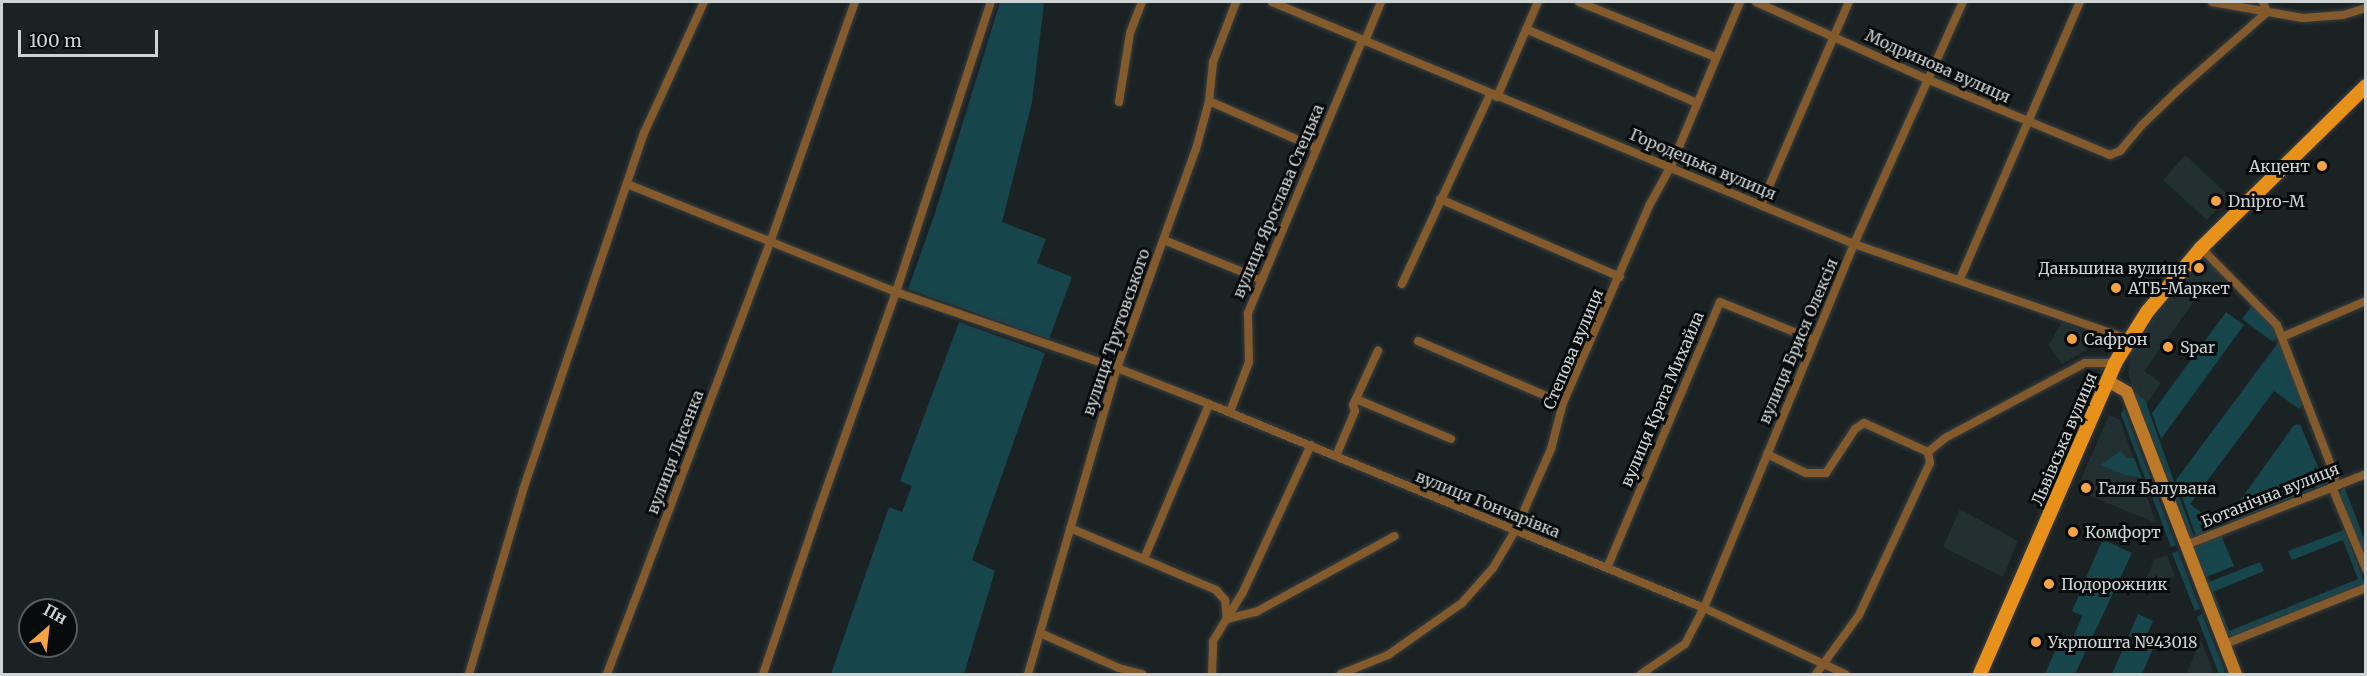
<!DOCTYPE html>
<meta charset="utf-8">
<style>
body{margin:0}
#map{position:relative;width:2367px;height:676px;overflow:hidden;background:#1b2223;font-family:Merriweather,serif}
div>[style]{position:absolute}
.built>*{inset:0;background:#223032}
.green>*{inset:0;background:#16454b}
.roads{filter:drop-shadow(0 0 2px #383e3f) drop-shadow(0 0 2px #383e3f)}
.street>*{height:8px;margin:-4px;padding:0 4px;transform-origin:4px;border-radius:4px;background:#835a2c}
.secondary>*{height:12px;margin:-6px;padding:0 6px;transform-origin:6px;border-radius:6px;background:#bc7928}
.primary>*{height:14px;margin:-7px;padding:0 7px;transform-origin:7px;border-radius:7px;background:#e7911b}
.dots>*{width:16px;height:16px;translate:-50% -50%;box-sizing:border-box;border:3px solid #080b0b;border-radius:50%}
span{translate:-50% -50%;white-space:nowrap;text-align:center;line-height:1.15;-webkit-text-stroke:6px #080b0b;paint-order:stroke}
.street-label{font-size:16px;color:#ced3d3}
.poi-label{font-size:16px;color:#ced3d3}
.right{translate:-100% -50%;text-align:right}
.left{translate:0 -50%;text-align:left}
.frame{position:absolute;inset:0;border:3px solid #ced3d3;pointer-events:none}
.north{position:absolute;left:18px;top:598px;width:60px;height:60px;box-sizing:border-box;background:#080b0b;border:2px solid #575b5b;border-radius:50%;rotate:28deg;font-size:16px;font-weight:700;line-height:24px;text-align:center;color:#ced3d3}
.north::after{content:'';display:block;margin:auto;width:21px;height:27px;background:#f5a345;clip-path:polygon(50% 0,100% 100%,50% 72%,0 100%)}
.scale{position:absolute;left:18px;top:30px;width:140px;height:27px;box-sizing:border-box;border:3px solid #ced3d3;border-top:0;padding-left:8px;font-size:18px;line-height:21px;white-space:nowrap;color:#ced3d3;-webkit-text-stroke:4px #080b0b;paint-order:stroke}
</style>
<div id="map">
<div class="built">
<i style="clip-path:polygon(2185px 155px,2229px 196px,2207px 220px,2163px 180px)"></i>
<i style="clip-path:polygon(2206px 257px,2233px 284px,2223px 297px,2205px 286px,2144px 371px,2161px 383px,2141px 412px,2128px 373px,2131px 352px,2154px 317px)"></i>
<i style="clip-path:polygon(2061px 323px,2078px 328px,2088px 339px,2089px 346px,2086px 351px,2062px 364px,2049px 345px)"></i>
<i style="clip-path:polygon(2109px 415px,2120px 420px,2156px 523px,2076px 490px)"></i>
<i style="clip-path:polygon(1960px 509px,2018px 541px,2003px 577px,1943px 547px)"></i>
<i style="clip-path:polygon(2167px 555px,2175px 576px,2141px 589px,2155px 559px)"></i>
<i style="clip-path:polygon(2201px 640px,2214px 674px,2186px 674px)"></i>
</div>
<div class="green">
<i style="clip-path:polygon(1000px 2px,1036px 2px,1044px 4px,1032px 102px,1002px 222px,1046px 239px,1037px 263px,1072px 277px,1049px 339px,908px 289px,934px 216px)"></i>
<i style="clip-path:polygon(2253px 304px,2275px 326px,2278px 335px,2273px 342px,2242px 319px)"></i>
<i style="clip-path:polygon(2226px 312px,2244px 325px,2161px 439px,2152px 413px)"></i>
<i style="clip-path:polygon(959px 322px,1045px 353px,972px 560px,995px 571px,964px 674px,831px 674px,889px 507px,902px 512px,912px 486px,900px 481px)"></i>
<i style="clip-path:polygon(2280px 340px,2304px 402px,2299px 409px,2274px 391px,2190px 504px,2215px 523px,2210px 531px,2196px 536px,2176px 480px)"></i>
<i style="clip-path:polygon(2134px 392px,2145px 400px,2194px 537px,2190px 539px)"></i>
<i style="clip-path:polygon(2124px 409px,2176px 545px,2171px 547px,2121px 414px)"></i>
<i style="clip-path:polygon(2300px 424px,2325px 484px,2227px 523px,2229px 516px,2294px 425px)"></i>
<i style="clip-path:polygon(2121px 451px,2127px 458px,2134px 458px,2142px 478px,2125px 475px,2100px 465px)"></i>
<i style="clip-path:polygon(2344px 486px,2365px 541px,2365px 560px,2340px 494px)"></i>
<i style="clip-path:polygon(2344px 530px,2365px 584px,2229px 639px,2206px 583px,2260px 562px,2264px 571px,2213px 592px,2229px 631px,2358px 579px,2343px 540px,2292px 560px,2288px 551px)"></i>
<i style="clip-path:polygon(2221px 535px,2234px 566px,2204px 578px,2192px 547px)"></i>
<i style="clip-path:polygon(2106px 541px,2132px 553px,2075px 674px,2045px 674px,2061px 637px,2072px 641px,2082px 616px,2072px 611px,2101px 543px)"></i>
<i style="clip-path:polygon(2178px 551px,2200px 609px,2195px 611px,2172px 553px)"></i>
<i style="clip-path:polygon(2138px 614px,2153px 621px,2147px 635px,2157px 639px,2142px 674px,2112px 674px)"></i>
<i style="clip-path:polygon(2202px 614px,2226px 674px,2219px 674px,2197px 617px)"></i>
</div>
<div class="roads">
<div class="street">
<i style="left:1272px;top:2px;width:630px;rotate:22.58deg"></i>
<i style="left:1854px;top:244px;width:291px;rotate:19.1deg"></i>
<i style="left:1579px;top:2px;width:147px;rotate:22deg"></i>
<i style="left:1756px;top:2px;width:190px;rotate:24.3deg"></i>
<i style="left:1929px;top:80px;width:196px;rotate:22.5deg"></i>
<i style="left:2110px;top:155px;width:11px;rotate:-22deg"></i>
<i style="left:2120px;top:151px;width:34px;rotate:-50deg"></i>
<i style="left:2142px;top:125px;width:47px;rotate:-44.1deg"></i>
<i style="left:2176px;top:92px;width:121px;rotate:-41.3deg"></i>
<i style="left:2267px;top:12px;width:11px;rotate:-112deg"></i>
<i style="left:2212px;top:2px;width:92px;rotate:10deg"></i>
<i style="left:2303px;top:18px;width:40px;rotate:-4.3deg"></i>
<i style="left:2343px;top:15px;width:24px;rotate:-17deg"></i>
<i style="left:1526px;top:29px;width:186px;rotate:23.4deg"></i>
<i style="left:1365px;top:41px;width:42px;rotate:-67.7deg"></i>
<i style="left:1497px;top:97px;width:103px;rotate:-66.7deg"></i>
<i style="left:1209px;top:101px;width:117px;rotate:23.7deg"></i>
<i style="left:1119px;top:102px;width:70px;rotate:-80.9deg"></i>
<i style="left:1130px;top:33px;width:33px;rotate:-69deg"></i>
<i style="left:627px;top:184px;width:290px;rotate:21.9deg"></i>
<i style="left:896px;top:292px;width:234px;rotate:19deg"></i>
<i style="left:1117px;top:368px;width:99px;rotate:21.4deg"></i>
<i style="left:1209px;top:404px;width:535px;rotate:22.4deg"></i>
<i style="left:1704px;top:608px;width:156px;rotate:25.1deg"></i>
<i style="left:1440px;top:199px;width:196px;rotate:23.4deg"></i>
<i style="left:1761px;top:205px;width:221px;rotate:-66.6deg"></i>
<i style="left:1164px;top:240px;width:106px;rotate:22.2deg"></i>
<i style="left:2201px;top:248px;width:108px;rotate:45.4deg"></i>
<i style="left:2277px;top:325px;width:162px;rotate:69deg"></i>
<i style="left:2335px;top:476px;width:11px;rotate:105deg"></i>
<i style="left:2332px;top:487px;width:89px;rotate:67.5deg"></i>
<i style="left:1960px;top:279px;width:302px;rotate:-66.6deg"></i>
<i style="left:1402px;top:284px;width:209px;rotate:-65.1deg"></i>
<i style="left:2282px;top:337px;width:91px;rotate:-23.2deg"></i>
<i style="left:1418px;top:341px;width:158px;rotate:23.2deg"></i>
<i style="left:1356px;top:399px;width:103px;rotate:22.8deg"></i>
<i style="left:1230px;top:412px;width:53px;rotate:-69.2deg"></i>
<i style="left:1249px;top:362px;width:49px;rotate:-91.2deg"></i>
<i style="left:1248px;top:313px;width:296px;rotate:-67.3deg"></i>
<i style="left:1767px;top:454px;width:43px;rotate:26deg"></i>
<i style="left:1806px;top:473px;width:20px"></i>
<i style="left:1826px;top:473px;width:53px;rotate:-56.6deg"></i>
<i style="left:1855px;top:429px;width:11px;rotate:-34deg"></i>
<i style="left:1864px;top:423px;width:70px;rotate:24.4deg"></i>
<i style="left:1336px;top:456px;width:49px;rotate:-67.1deg"></i>
<i style="left:1355px;top:411px;width:6px;rotate:-108deg"></i>
<i style="left:1353px;top:405px;width:60px;rotate:-65.2deg"></i>
<i style="left:1070px;top:528px;width:159px;rotate:23deg"></i>
<i style="left:1216px;top:590px;width:13px;rotate:48deg"></i>
<i style="left:1225px;top:600px;width:18px;rotate:84deg"></i>
<i style="left:2186px;top:545px;width:193px;rotate:-21.5deg"></i>
<i style="left:1144px;top:559px;width:168px;rotate:-67.2deg"></i>
<i style="left:1607px;top:568px;width:289px;rotate:-67deg"></i>
<i style="left:1720px;top:302px;width:101px;rotate:22deg"></i>
<i style="left:1227px;top:619px;width:30px;rotate:-14deg"></i>
<i style="left:1256px;top:612px;width:158px;rotate:-28.7deg"></i>
<i style="left:1040px;top:633px;width:86px;rotate:23.9deg"></i>
<i style="left:1119px;top:668px;width:24px;rotate:15deg"></i>
<i style="left:2225px;top:644px;width:152px;rotate:-21.7deg"></i>
<i style="left:469px;top:674px;width:192px;rotate:-73.6deg"></i>
<i style="left:523px;top:490px;width:377px;rotate:-71.3deg"></i>
<i style="left:644px;top:133px;width:144px;rotate:-65.4deg"></i>
<i style="left:607px;top:674px;width:464px;rotate:-69.3deg"></i>
<i style="left:771px;top:240px;width:252px;rotate:-70.6deg"></i>
<i style="left:763px;top:674px;width:168px;rotate:-71.2deg"></i>
<i style="left:817px;top:515px;width:237px;rotate:-70.5deg"></i>
<i style="left:896px;top:292px;width:305px;rotate:-71.9deg"></i>
<i style="left:1028px;top:674px;width:319px;rotate:-73.8deg"></i>
<i style="left:1117px;top:368px;width:233px;rotate:-70.2deg"></i>
<i style="left:1196px;top:149px;width:50px;rotate:-74.8deg"></i>
<i style="left:1209px;top:101px;width:39px;rotate:-84deg"></i>
<i style="left:1213px;top:62px;width:64px;rotate:-69deg"></i>
<i style="left:1212px;top:674px;width:33px;rotate:-88deg"></i>
<i style="left:1213px;top:641px;width:57px;rotate:-58.5deg"></i>
<i style="left:1243px;top:592px;width:162px;rotate:-65.2deg"></i>
<i style="left:1341px;top:674px;width:51px;rotate:-22deg"></i>
<i style="left:1388px;top:655px;width:90px;rotate:-35.1deg"></i>
<i style="left:1462px;top:603px;width:47px;rotate:-48.5deg"></i>
<i style="left:1493px;top:568px;width:43px;rotate:-59.3deg"></i>
<i style="left:1515px;top:531px;width:90px;rotate:-66.3deg"></i>
<i style="left:1551px;top:449px;width:48px;rotate:-75.4deg"></i>
<i style="left:1563px;top:403px;width:215px;rotate:-66.4deg"></i>
<i style="left:1649px;top:206px;width:46px;rotate:-61.2deg"></i>
<i style="left:1671px;top:166px;width:178px;rotate:-67.2deg"></i>
<i style="left:1641px;top:674px;width:53px;rotate:-34.3deg"></i>
<i style="left:1685px;top:644px;width:41px;rotate:-62.2deg"></i>
<i style="left:1704px;top:608px;width:394px;rotate:-67.6deg"></i>
<i style="left:1854px;top:244px;width:265px;rotate:-65.8deg"></i>
<i style="left:1816px;top:674px;width:73px;rotate:-53.9deg"></i>
<i style="left:1859px;top:615px;width:168px;rotate:-65deg"></i>
<i style="left:1930px;top:463px;width:11px;rotate:-100deg"></i>
<i style="left:1928px;top:452px;width:22px;rotate:-39deg"></i>
<i style="left:1945px;top:438px;width:159px;rotate:-28.2deg"></i>
<i style="left:2085px;top:363px;width:30px"></i>
</div>
<div class="secondary">
<i style="left:2108px;top:381px;width:22px;rotate:30deg"></i>
<i style="left:2127px;top:392px;width:302px;rotate:68.9deg"></i>
</div>
<div class="primary">
<i style="left:1980px;top:674px;width:339px;rotate:-66.5deg"></i>
<i style="left:2115px;top:363px;width:60px;rotate:-57.9deg"></i>
<i style="left:2147px;top:312px;width:84px;rotate:-49.8deg"></i>
<i style="left:2201px;top:248px;width:231px;rotate:-44.5deg"></i>
</div>
</div>
<div class="dots">
<i style="left:2322px;top:166px;background:#f5a345"></i>
<i style="left:2216px;top:201px;background:#f5a345"></i>
<i style="left:2199px;top:268px;background:#f5a345"></i>
<i style="left:2116px;top:288px;background:#f5a345"></i>
<i style="left:2072px;top:339px;background:#f5a345"></i>
<i style="left:2168px;top:347px;background:#f5a345"></i>
<i style="left:2086px;top:488px;background:#f5a345"></i>
<i style="left:2073px;top:532px;background:#f5a345"></i>
<i style="left:2049px;top:584px;background:#f5a345"></i>
<i style="left:2036px;top:642px;background:#f5a345"></i>
</div>
<div class="street-label">
<span style="left:1938px;top:66px;rotate:24deg">Модринова вулиця</span>
<span style="left:1703px;top:164px;rotate:23deg">Городецька вулиця</span>
<span style="left:1278px;top:201px;rotate:-67deg">вулиця Ярослава Стецька</span>
<span style="left:1116px;top:332px;rotate:-71deg">вулиця Трутовського</span>
<span style="left:1798px;top:341px;rotate:-67deg">вулиця Брися Олексія</span>
<span style="left:1573px;top:349px;rotate:-67deg">Степова вулиця</span>
<span style="left:1662px;top:399px;rotate:-67deg">вулиця Крата Михайла</span>
<span style="left:2064px;top:439px;rotate:-67deg">Львівська вулиця</span>
<span style="left:675px;top:452px;rotate:-69deg">вулиця Лисенка</span>
<span style="left:2270px;top:495px;rotate:-22deg">Ботанічна вулиця</span>
<span style="left:1488px;top:504px;rotate:22deg">вулиця Гончарівка</span>
</div>
<div class="poi-label">
<span class="right" style="left:2310px;top:166px">Акцент</span>
<span class="left" style="left:2228px;top:201px">Dnipro-M</span>
<span class="right" style="left:2187px;top:268px">Даньшина вулиця</span>
<span class="left" style="left:2128px;top:288px">АТБ-Маркет</span>
<span class="left" style="left:2084px;top:339px">Сафрон</span>
<span class="left" style="left:2180px;top:347px">Spar</span>
<span class="left" style="left:2098px;top:488px">Галя Балувана</span>
<span class="left" style="left:2085px;top:532px">Комфорт</span>
<span class="left" style="left:2061px;top:584px">Подорожник</span>
<span class="left" style="left:2048px;top:642px">Укрпошта №43018</span>
</div>
<div class="frame"></div>
<div class="north">Пн</div>
<div class="scale">100 m</div>
</div>
